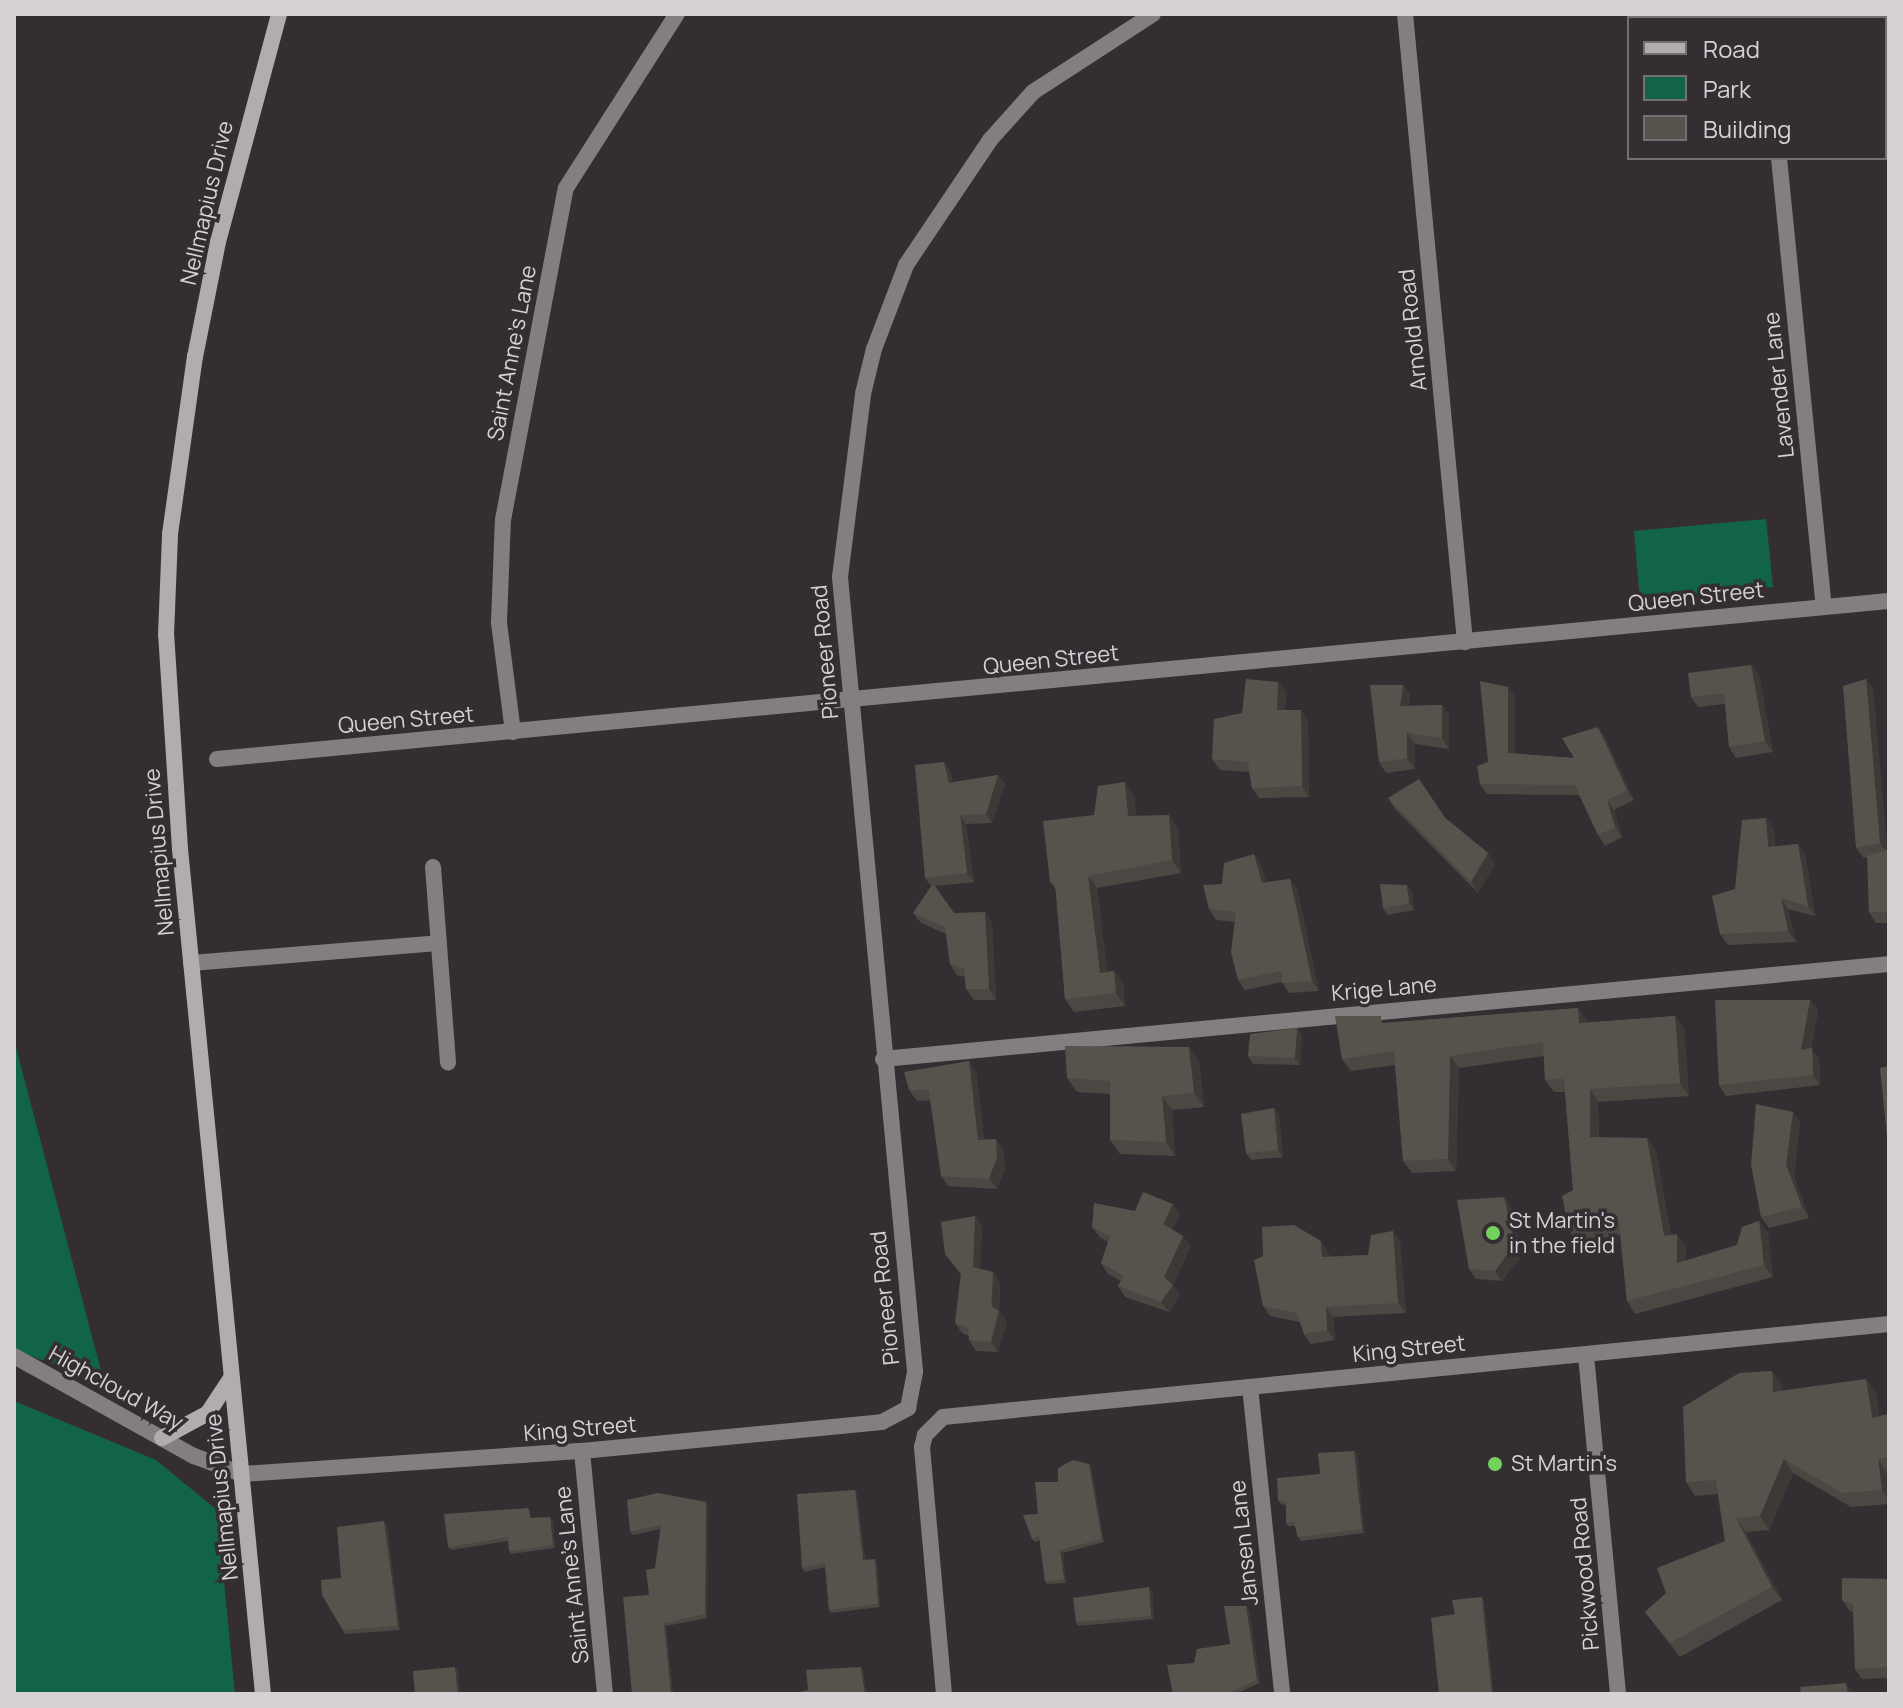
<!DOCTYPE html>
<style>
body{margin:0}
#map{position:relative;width:1903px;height:1708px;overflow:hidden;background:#342e33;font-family:Manrope,sans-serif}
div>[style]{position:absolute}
.green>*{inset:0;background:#126448}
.minor>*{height:16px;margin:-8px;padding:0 8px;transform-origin:8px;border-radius:8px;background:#837f80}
.secondary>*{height:16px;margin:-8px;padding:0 8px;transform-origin:8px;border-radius:8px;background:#b3acad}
.wall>*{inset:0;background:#4c4742}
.shaded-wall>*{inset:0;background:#3e3936}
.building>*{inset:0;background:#58524d}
.dots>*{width:22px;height:22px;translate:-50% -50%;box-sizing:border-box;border:4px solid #342e33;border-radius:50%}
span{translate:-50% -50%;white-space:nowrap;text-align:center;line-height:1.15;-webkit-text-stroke:7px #342e33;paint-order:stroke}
.street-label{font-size:22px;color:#d5d1d4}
.poi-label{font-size:22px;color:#d5d1d4}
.left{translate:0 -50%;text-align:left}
.frame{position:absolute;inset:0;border:16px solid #d5d1d4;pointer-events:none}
.legend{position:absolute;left:1627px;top:16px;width:260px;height:144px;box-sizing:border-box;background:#342e33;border:2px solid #746f73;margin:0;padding:10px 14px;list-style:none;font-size:24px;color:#d5d1d4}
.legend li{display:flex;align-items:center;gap:16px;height:40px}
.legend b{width:40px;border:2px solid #746f73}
</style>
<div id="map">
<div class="green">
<i style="clip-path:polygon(1766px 519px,1773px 587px,1640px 600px,1634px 531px)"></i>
<i style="clip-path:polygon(14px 1040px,104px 1382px,14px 1350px)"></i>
<i style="clip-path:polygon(14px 1401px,156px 1460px,217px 1510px,235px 1694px,14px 1694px)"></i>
</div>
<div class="minor">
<i style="left:1405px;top:14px;width:631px;rotate:84.54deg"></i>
<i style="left:1779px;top:158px;width:451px;rotate:84.3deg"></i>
<i style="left:513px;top:732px;width:111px;rotate:-97.3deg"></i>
<i style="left:499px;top:622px;width:102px;rotate:-87.8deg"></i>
<i style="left:503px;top:520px;width:338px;rotate:-79.3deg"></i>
<i style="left:566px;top:188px;width:206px;rotate:-57.5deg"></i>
<i style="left:217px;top:759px;width:1679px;rotate:-5.4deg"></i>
<i style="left:433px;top:867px;width:196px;rotate:85.6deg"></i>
<i style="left:191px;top:963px;width:248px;rotate:-4.6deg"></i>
<i style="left:883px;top:1059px;width:1010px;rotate:-5.39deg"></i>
<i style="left:1586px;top:1355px;width:341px;rotate:84.6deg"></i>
<i style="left:14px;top:1356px;width:206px;rotate:29.1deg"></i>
<i style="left:194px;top:1456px;width:51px;rotate:20.6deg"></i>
<i style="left:242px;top:1474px;width:341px;rotate:-3.9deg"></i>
<i style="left:582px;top:1451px;width:301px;rotate:-5.5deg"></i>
<i style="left:882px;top:1422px;width:30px;rotate:-28deg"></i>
<i style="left:908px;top:1408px;width:38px;rotate:-79deg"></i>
<i style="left:915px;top:1371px;width:798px;rotate:-95.4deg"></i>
<i style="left:840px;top:577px;width:184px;rotate:-82.8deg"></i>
<i style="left:863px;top:394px;width:46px;rotate:-76.3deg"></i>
<i style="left:874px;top:349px;width:90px;rotate:-69.1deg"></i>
<i style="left:906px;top:265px;width:151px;rotate:-56.1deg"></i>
<i style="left:990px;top:140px;width:64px;rotate:-48.1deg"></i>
<i style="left:1033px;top:92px;width:143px;rotate:-33deg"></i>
<i style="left:1250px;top:1387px;width:309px;rotate:84deg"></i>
<i style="left:582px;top:1451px;width:244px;rotate:84.6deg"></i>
<i style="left:944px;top:1694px;width:248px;rotate:-95.1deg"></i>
<i style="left:922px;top:1447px;width:12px;rotate:-76deg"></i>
<i style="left:925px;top:1435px;width:25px;rotate:-45deg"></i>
<i style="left:943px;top:1417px;width:951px;rotate:-5.61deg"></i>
</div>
<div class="secondary">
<i style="left:162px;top:1438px;width:52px;rotate:-28.5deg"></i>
<i style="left:208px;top:1413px;width:42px;rotate:-56.7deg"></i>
<i style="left:263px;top:1694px;width:849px;rotate:-95.61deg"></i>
<i style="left:180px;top:849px;width:214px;rotate:-93.7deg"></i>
<i style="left:166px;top:635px;width:101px;rotate:-87.7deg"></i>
<i style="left:170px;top:534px;width:179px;rotate:-82deg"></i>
<i style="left:195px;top:357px;width:117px;rotate:-78.7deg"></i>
<i style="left:218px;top:242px;width:236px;rotate:-75deg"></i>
</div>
<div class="wall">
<i style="clip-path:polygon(1751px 665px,1759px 675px,1773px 752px,1736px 758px,1729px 747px,1725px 704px,1698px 707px,1691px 697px)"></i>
<i style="clip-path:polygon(1866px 679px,1873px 689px,1887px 850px,1889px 849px,1889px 923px,1876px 923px,1869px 912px,1868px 857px,1864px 858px,1856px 848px)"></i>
<i style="clip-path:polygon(1278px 682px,1286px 692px,1285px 710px,1308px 720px,1309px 797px,1259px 798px,1252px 788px,1249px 772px,1220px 770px,1212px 759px,1242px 713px)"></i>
<i style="clip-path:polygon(1403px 685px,1410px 695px,1409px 706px,1442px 705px,1449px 715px,1449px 749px,1415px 744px,1415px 769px,1386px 773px,1379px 762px)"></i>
<i style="clip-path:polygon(1508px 687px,1515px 697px,1515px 754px,1574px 758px,1605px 737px,1634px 800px,1614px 810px,1622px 837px,1605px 846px,1598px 835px,1579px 795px,1487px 794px,1480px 784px,1488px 762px)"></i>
<i style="clip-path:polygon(944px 762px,950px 771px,953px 782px,998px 775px,1005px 784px,992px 823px,966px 824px,974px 882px,935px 886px,954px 913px,992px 922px,996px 1000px,974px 1000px,966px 989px,965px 977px,957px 975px,950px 964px,946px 934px,921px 923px,913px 913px,931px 886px,925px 878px)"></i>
<i style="clip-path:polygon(1134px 795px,1136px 815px,1178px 828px,1181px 873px,1097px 888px,1107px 972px,1114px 971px,1123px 983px,1125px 1006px,1074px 1012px,1065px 999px,1056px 890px,1050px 882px,1094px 815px)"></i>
<i style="clip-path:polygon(1388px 798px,1447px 819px,1488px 853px,1495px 864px,1478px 893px,1395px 809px)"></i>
<i style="clip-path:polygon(1774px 828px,1775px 846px,1805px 854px,1815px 916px,1788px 909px,1796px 942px,1728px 945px,1720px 934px,1735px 889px)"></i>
<i style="clip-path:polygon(1254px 854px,1261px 865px,1266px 882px,1290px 879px,1297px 889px,1319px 991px,1289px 993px,1282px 982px,1245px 990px,1238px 980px,1235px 922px,1216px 920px,1209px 909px,1222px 884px)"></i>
<i style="clip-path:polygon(1412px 892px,1414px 910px,1388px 915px,1383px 908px)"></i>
<i style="clip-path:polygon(1810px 1000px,1818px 1010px,1811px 1048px,1819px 1059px,1820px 1085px,1726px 1096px,1719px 1085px)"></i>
<i style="clip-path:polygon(1578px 1008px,1587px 1020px,1587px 1023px,1675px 1016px,1684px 1028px,1689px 1096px,1598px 1102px,1599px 1137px,1656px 1151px,1671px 1235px,1686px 1247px,1686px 1261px,1737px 1245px,1759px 1221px,1768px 1233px,1773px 1277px,1635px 1314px,1627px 1301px,1620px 1235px,1577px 1243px,1569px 1230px,1573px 1190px,1565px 1092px,1554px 1092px,1545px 1080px,1544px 1056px,1459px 1068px,1456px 1171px,1412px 1173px,1403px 1161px,1395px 1065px,1351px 1071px,1342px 1059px,1385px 1023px)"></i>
<i style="clip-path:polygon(1297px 1028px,1302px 1035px,1300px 1065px,1253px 1064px,1248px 1056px)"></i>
<i style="clip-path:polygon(969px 1061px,976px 1072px,984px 1139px,1003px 1149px,1005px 1168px,997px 1189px,948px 1186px,941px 1176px,930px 1100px,917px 1101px,909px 1090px)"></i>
<i style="clip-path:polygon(1199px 1061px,1204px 1107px,1172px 1110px,1175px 1156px,1120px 1154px,1110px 1140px,1110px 1094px,1077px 1092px,1067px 1078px)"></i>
<i style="clip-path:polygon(1274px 1108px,1279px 1115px,1283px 1157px,1251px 1160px,1246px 1153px)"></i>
<i style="clip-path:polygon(1793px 1112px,1800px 1123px,1794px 1176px,1809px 1218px,1769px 1228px,1761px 1217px)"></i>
<i style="clip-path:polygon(1511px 1207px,1522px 1255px,1502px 1281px,1476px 1279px,1469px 1269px)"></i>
<i style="clip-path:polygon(1135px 1211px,1180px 1215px,1172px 1229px,1191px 1246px,1173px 1285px,1180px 1295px,1169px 1312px,1125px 1297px,1118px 1286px,1121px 1281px,1108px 1274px,1101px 1263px,1108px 1242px,1100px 1237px,1092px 1227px)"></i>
<i style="clip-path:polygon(975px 1216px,982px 1226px,980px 1269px,993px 1272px,1000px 1282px,999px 1311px,1007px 1322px,998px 1352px,976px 1351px,969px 1340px,969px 1336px,962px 1333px,955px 1323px,961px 1275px,945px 1254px)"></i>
<i style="clip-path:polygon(1393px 1231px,1400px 1241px,1406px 1313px,1333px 1317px,1335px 1340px,1311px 1344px,1304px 1334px,1300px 1322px,1270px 1316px,1263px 1306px,1328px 1252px,1329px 1257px,1368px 1255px)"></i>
<i style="clip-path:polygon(1772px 1371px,1782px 1385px,1782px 1391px,1866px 1379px,1876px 1393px,1879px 1416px,1889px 1414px,1889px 1472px,1887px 1473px,1889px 1486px,1889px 1504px,1851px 1507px,1793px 1473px,1769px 1530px,1746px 1532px,1782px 1600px,1680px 1657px,1645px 1612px,1725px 1541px,1718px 1494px,1695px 1496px,1686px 1482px)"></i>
<i style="clip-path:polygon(1354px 1451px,1357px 1454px,1364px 1533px,1301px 1541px,1298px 1537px,1295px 1526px,1288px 1526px,1286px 1523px,1286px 1505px,1281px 1504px,1278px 1500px)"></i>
<i style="clip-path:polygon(1089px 1464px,1091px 1467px,1104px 1542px,1063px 1553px,1066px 1583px,1047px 1584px,1045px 1581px,1040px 1540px,1035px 1542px,1032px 1539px,1038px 1514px,1058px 1482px)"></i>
<i style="clip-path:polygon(855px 1490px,857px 1494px,865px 1560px,877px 1562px,880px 1607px,831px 1613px,829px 1610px,825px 1567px,805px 1572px,802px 1568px)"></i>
<i style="clip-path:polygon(708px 1505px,707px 1618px,666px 1626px,673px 1694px,632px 1694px,649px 1595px,655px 1568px,661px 1529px,633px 1535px,630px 1532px)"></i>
<i style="clip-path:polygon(528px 1508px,530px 1511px,531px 1518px,550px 1517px,553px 1521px,555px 1548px,511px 1554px,509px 1551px,508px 1541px,451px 1550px,448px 1547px)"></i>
<i style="clip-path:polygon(384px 1521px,387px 1525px,400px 1630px,345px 1634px,322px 1595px,341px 1578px)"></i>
<i style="clip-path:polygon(1889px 1579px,1889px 1678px,1862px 1679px,1855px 1669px,1853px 1612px,1849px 1610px,1842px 1600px)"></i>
<i style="clip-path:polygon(1152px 1590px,1154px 1619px,1078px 1626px,1076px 1622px)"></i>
<i style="clip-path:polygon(1246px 1606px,1249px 1610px,1260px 1683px,1235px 1694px,1173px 1694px,1194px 1663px,1230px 1644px)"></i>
</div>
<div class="shaded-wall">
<i style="clip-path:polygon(1751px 665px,1759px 675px,1773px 752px,1765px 741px)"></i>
<i style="clip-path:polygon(1866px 679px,1873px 689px,1888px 853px,1880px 843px)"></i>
<i style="clip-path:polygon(1278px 682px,1286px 692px,1284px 721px,1277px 710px)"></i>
<i style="clip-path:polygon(1403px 685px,1410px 695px,1408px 717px,1400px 706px)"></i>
<i style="clip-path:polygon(1508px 687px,1515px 697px,1515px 763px,1508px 753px)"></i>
<i style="clip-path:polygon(1442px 705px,1449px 715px,1449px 749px,1442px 738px)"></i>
<i style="clip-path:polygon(1301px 710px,1308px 720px,1309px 797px,1302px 786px)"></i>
<i style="clip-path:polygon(1598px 727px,1605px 737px,1634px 800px,1627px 790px)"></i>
<i style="clip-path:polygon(1407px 733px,1415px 744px,1415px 769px,1407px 758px)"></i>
<i style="clip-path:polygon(944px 762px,950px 771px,956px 792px,949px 783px)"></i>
<i style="clip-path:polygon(998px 775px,1005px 784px,992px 823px,986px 814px)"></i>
<i style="clip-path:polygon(1125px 782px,1134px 795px,1138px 829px,1128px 816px)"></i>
<i style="clip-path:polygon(1607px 800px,1614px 810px,1622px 837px,1615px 827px)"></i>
<i style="clip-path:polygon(960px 815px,966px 824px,974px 882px,967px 873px)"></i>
<i style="clip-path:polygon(1169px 815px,1178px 828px,1181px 873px,1172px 860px)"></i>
<i style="clip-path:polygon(1766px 818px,1774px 828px,1775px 857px,1768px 847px)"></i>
<i style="clip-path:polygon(1798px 844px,1805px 854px,1815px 916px,1808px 906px)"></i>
<i style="clip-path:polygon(1488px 853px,1495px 864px,1478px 893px,1471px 882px)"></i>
<i style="clip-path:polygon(1254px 854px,1261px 865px,1269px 893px,1262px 883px)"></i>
<i style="clip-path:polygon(1088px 876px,1097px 888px,1109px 986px,1100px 973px)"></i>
<i style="clip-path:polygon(1290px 879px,1297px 889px,1319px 991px,1312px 981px)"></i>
<i style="clip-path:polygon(1407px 885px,1412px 892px,1414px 910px,1409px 903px)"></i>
<i style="clip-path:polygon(1781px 898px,1788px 909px,1796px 942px,1788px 931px)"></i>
<i style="clip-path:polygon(985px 912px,992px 922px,996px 1000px,989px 989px)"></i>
<i style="clip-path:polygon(1114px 971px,1123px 983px,1125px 1006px,1116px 993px)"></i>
<i style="clip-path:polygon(1810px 1000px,1818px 1010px,1808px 1061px,1801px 1050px)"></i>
<i style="clip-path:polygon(1578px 1008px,1587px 1020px,1588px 1036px,1579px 1023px)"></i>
<i style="clip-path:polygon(1675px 1016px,1684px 1028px,1689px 1096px,1680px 1083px)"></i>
<i style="clip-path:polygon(1297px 1028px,1302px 1035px,1300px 1065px,1295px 1058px)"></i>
<i style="clip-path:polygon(1189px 1047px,1199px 1061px,1204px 1107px,1194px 1093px)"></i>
<i style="clip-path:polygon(1812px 1048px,1819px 1059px,1820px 1085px,1813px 1075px)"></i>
<i style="clip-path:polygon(1450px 1056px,1459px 1068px,1456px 1171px,1448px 1159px)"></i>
<i style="clip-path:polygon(969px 1061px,976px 1072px,985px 1150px,978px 1140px)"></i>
<i style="clip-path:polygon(1590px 1089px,1598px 1102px,1599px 1150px,1590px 1137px)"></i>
<i style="clip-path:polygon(1162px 1096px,1172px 1110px,1175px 1156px,1166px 1142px)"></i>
<i style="clip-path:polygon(1274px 1108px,1279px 1115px,1283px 1157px,1278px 1150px)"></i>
<i style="clip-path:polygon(1793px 1112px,1800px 1123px,1794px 1176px,1809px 1218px,1802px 1207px,1786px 1165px)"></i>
<i style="clip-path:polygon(1647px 1138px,1656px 1151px,1673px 1249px,1664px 1236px)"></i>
<i style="clip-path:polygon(996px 1139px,1003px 1149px,1005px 1168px,997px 1189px,989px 1179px)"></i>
<i style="clip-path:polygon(1504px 1197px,1511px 1207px,1522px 1255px,1502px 1281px,1495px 1271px)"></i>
<i style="clip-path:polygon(1173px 1204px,1180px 1215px,1170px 1234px,1163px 1224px)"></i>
<i style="clip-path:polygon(975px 1216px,982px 1226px,980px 1277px,973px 1267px)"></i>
<i style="clip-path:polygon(1759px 1221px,1768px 1233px,1773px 1277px,1764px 1265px)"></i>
<i style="clip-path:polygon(1393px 1231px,1400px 1241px,1406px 1313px,1398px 1303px)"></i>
<i style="clip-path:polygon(1677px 1234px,1686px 1247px,1686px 1276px,1677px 1263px)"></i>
<i style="clip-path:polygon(1183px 1236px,1191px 1246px,1173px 1285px,1180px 1295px,1169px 1312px,1161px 1302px,1164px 1277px)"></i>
<i style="clip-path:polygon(1321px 1241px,1328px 1252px,1329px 1268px,1322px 1257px)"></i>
<i style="clip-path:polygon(993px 1272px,1000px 1282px,999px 1312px,1007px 1322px,998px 1352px,991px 1342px)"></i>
<i style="clip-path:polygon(1326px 1307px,1333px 1317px,1335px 1340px,1327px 1330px)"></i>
<i style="clip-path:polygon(1772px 1371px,1782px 1385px,1783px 1406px,1773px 1392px)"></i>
<i style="clip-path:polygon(1866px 1379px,1876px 1393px,1881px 1431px,1872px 1418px)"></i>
<i style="clip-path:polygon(1354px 1451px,1357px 1454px,1364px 1533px,1362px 1529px)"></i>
<i style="clip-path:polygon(1784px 1459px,1793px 1473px,1769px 1530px,1760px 1516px)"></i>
<i style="clip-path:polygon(1878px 1459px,1887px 1473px,1889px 1500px,1882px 1490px)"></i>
<i style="clip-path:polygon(1089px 1464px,1091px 1467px,1104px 1542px,1102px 1539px)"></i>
<i style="clip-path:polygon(855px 1490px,857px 1494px,865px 1564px,863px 1560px)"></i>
<i style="clip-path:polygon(706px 1502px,708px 1505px,707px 1618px,705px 1614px)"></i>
<i style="clip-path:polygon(550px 1517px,553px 1521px,555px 1548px,553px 1545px)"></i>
<i style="clip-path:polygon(1736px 1518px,1746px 1532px,1782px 1600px,1772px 1587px)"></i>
<i style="clip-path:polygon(384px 1521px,387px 1525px,400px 1630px,398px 1626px)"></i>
<i style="clip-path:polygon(1060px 1550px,1063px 1553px,1066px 1583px,1064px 1579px)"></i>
<i style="clip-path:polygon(875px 1559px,877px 1562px,880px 1607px,878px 1604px)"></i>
<i style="clip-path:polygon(1149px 1587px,1152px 1590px,1154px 1619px,1151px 1616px)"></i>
<i style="clip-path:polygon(1482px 1597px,1484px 1600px,1494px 1694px,1492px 1694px)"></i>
<i style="clip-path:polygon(1246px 1606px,1249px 1610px,1260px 1683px,1257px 1680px)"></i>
<i style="clip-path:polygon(664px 1623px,666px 1626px,673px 1694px,671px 1694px)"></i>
<i style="clip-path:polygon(455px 1667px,458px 1670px,460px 1694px,458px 1694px)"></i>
<i style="clip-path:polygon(861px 1667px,863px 1670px,867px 1694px,865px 1694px)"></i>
<i style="clip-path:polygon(1846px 1683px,1854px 1694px,1848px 1694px)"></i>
</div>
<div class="building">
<i style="clip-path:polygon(1751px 665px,1765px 741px,1729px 747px,1724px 693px,1691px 697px,1688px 673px)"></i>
<i style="clip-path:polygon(1246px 679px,1278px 682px,1277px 710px,1301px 710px,1302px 786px,1252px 788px,1248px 762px,1212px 759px,1214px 719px,1242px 713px)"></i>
<i style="clip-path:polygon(1866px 679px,1880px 843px,1856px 848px,1843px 686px)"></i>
<i style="clip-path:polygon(1480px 681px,1508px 687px,1508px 753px,1574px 758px,1562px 738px,1598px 727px,1627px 790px,1607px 800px,1615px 827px,1598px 835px,1575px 785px,1480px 784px,1477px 766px,1488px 762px)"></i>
<i style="clip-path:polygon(1370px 685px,1403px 685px,1400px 706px,1442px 705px,1442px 738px,1407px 733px,1407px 758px,1379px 762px)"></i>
<i style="clip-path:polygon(944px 762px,949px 783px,998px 775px,986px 814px,960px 815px,967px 873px,925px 878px,915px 765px)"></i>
<i style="clip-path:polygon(1419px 779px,1446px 819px,1488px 853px,1471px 882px,1388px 798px)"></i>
<i style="clip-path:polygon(1125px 782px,1128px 816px,1169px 815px,1172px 860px,1088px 876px,1100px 973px,1114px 971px,1116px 993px,1065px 999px,1055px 884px,1050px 882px,1043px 821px,1094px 815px,1098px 786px)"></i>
<i style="clip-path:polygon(1766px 818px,1768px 847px,1798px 844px,1808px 906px,1781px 898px,1788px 931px,1720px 934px,1712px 896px,1735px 889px,1742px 820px)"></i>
<i style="clip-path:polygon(1889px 849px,1889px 912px,1869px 912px,1867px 856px)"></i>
<i style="clip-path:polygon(1254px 854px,1262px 883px,1290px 879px,1312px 981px,1282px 983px,1282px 971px,1238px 980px,1231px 952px,1236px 912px,1209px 909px,1203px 885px,1222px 884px,1224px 863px)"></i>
<i style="clip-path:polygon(933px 884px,954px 913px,985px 912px,989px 989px,966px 989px,964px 968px,950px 964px,945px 927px,913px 913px)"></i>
<i style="clip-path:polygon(1380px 884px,1407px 885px,1409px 903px,1383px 908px)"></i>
<i style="clip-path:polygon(1715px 1000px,1810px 1000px,1801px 1050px,1812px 1048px,1813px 1075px,1719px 1085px)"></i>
<i style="clip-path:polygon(1578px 1008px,1579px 1023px,1675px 1016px,1680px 1083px,1590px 1089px,1590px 1137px,1647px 1138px,1664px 1236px,1677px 1234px,1677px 1263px,1737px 1245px,1742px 1227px,1759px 1221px,1764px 1265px,1627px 1301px,1619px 1221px,1569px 1230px,1562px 1196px,1573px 1190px,1564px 1079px,1545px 1080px,1543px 1042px,1450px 1056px,1448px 1159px,1403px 1161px,1394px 1051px,1342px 1059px,1335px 1016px,1381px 1016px,1382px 1023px)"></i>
<i style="clip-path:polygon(1297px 1028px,1295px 1058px,1248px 1056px,1250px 1034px)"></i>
<i style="clip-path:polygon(1065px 1046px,1189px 1047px,1194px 1093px,1162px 1096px,1166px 1142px,1110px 1140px,1110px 1081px,1067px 1078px)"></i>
<i style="clip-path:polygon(969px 1061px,978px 1140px,996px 1139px,997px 1157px,989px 1179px,941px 1176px,929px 1090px,909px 1090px,904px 1072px)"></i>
<i style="clip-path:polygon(1889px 1066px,1889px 1157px,1880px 1068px)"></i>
<i style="clip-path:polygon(1756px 1104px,1793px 1112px,1786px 1165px,1802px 1207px,1761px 1217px,1751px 1165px)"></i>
<i style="clip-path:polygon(1274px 1108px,1278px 1150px,1246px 1153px,1241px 1114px)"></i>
<i style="clip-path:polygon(1143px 1192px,1173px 1204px,1163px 1224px,1183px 1236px,1164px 1277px,1173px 1285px,1161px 1302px,1118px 1286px,1124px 1276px,1101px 1263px,1110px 1236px,1092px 1227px,1094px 1203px,1135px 1211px)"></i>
<i style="clip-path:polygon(1504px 1197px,1515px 1244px,1495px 1271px,1469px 1269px,1457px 1200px)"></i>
<i style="clip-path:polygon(975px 1216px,973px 1267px,993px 1272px,991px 1306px,999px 1311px,991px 1342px,969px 1340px,968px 1328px,955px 1323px,961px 1273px,945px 1254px,941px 1222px)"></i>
<i style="clip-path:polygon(1294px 1225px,1321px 1241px,1322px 1257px,1368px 1255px,1371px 1235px,1393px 1231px,1398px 1303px,1326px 1307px,1327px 1330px,1304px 1334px,1297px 1313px,1263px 1306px,1254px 1260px,1263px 1256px,1262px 1227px)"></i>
<i style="clip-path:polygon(1772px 1371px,1773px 1392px,1866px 1379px,1872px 1418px,1889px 1414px,1889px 1457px,1878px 1459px,1882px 1490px,1842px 1493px,1784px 1459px,1760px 1516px,1736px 1518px,1772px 1587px,1670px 1643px,1645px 1612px,1666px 1593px,1657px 1568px,1725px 1541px,1716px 1480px,1686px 1482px,1683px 1407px,1739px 1373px)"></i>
<i style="clip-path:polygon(1354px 1451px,1362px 1529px,1298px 1537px,1294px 1522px,1286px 1523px,1286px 1502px,1278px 1500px,1277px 1478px,1320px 1474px,1318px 1453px)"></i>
<i style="clip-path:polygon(1073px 1460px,1089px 1464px,1102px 1539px,1060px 1550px,1064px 1579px,1045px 1581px,1039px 1536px,1032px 1539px,1023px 1515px,1038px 1514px,1035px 1482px,1058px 1482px,1058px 1468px)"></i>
<i style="clip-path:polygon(855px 1490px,863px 1560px,875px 1559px,878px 1604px,829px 1610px,825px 1563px,802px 1568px,797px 1494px)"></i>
<i style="clip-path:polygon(658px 1493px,706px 1502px,705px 1614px,664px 1623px,671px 1694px,632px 1694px,623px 1597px,649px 1595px,646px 1570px,655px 1568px,661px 1525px,630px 1532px,627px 1500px)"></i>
<i style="clip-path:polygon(528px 1508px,530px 1518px,550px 1517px,553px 1545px,509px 1551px,508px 1537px,448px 1547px,444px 1514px)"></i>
<i style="clip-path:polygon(384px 1521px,398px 1626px,343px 1630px,322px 1595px,321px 1580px,341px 1578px,337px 1527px)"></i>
<i style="clip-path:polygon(1842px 1578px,1889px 1579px,1889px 1667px,1855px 1669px,1853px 1604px,1842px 1600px)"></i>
<i style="clip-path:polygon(1149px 1587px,1151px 1616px,1076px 1622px,1073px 1598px)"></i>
<i style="clip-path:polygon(1482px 1597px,1492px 1694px,1439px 1694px,1431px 1618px,1455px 1614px,1452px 1600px)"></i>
<i style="clip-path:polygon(1224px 1606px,1246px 1606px,1257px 1680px,1230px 1692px,1230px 1694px,1173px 1694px,1167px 1665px,1194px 1663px,1197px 1649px,1230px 1644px)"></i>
<i style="clip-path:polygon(455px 1667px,458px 1694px,415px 1694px,413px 1671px)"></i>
<i style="clip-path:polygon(861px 1667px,865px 1694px,800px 1694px,800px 1692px,808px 1690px,806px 1670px)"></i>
<i style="clip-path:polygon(1846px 1683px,1848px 1694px,1801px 1694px,1800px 1687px)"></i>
</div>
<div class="dots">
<i style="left:1493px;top:1233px;background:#72d25d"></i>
<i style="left:1495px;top:1464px;background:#72d25d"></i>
</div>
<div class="street-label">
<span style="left:207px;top:203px;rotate:-77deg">Nellmapius Drive</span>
<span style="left:1413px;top:330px;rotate:-96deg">Arnold Road</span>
<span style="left:512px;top:353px;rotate:-79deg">Saint Anne's Lane</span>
<span style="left:1779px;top:385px;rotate:-96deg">Lavender Lane</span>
<span style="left:1696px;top:597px;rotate:-6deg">Queen Street</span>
<span style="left:825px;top:652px;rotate:-95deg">Pioneer Road</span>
<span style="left:1051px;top:660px;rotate:-6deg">Queen Street</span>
<span style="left:406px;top:720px;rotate:-5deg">Queen Street</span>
<span style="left:159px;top:852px;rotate:-95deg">Nellmapius Drive</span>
<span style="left:1384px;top:989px;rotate:-5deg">Krige Lane</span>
<span style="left:885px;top:1298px;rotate:-96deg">Pioneer Road</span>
<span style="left:1409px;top:1349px;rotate:-6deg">King Street</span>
<span style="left:116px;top:1388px;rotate:29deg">Highcloud Way</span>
<span style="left:580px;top:1429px;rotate:-5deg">King Street</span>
<span style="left:222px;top:1497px;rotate:-96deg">Nellmapius Drive</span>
<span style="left:1244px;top:1543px;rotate:-96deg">Jansen Lane</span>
<span style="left:1585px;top:1574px;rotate:-95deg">Pickwood Road</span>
<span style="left:572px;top:1575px;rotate:-96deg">Saint Anne's Lane</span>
</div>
<div class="poi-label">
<span class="left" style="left:1509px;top:1233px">St Martin's<br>in the field</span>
<span class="left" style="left:1511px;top:1464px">St Martin's</span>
</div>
<div class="frame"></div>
<ul class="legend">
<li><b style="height:10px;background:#b3acad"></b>Road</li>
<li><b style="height:22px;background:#126448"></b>Park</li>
<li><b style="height:22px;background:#58524d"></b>Building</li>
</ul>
</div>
